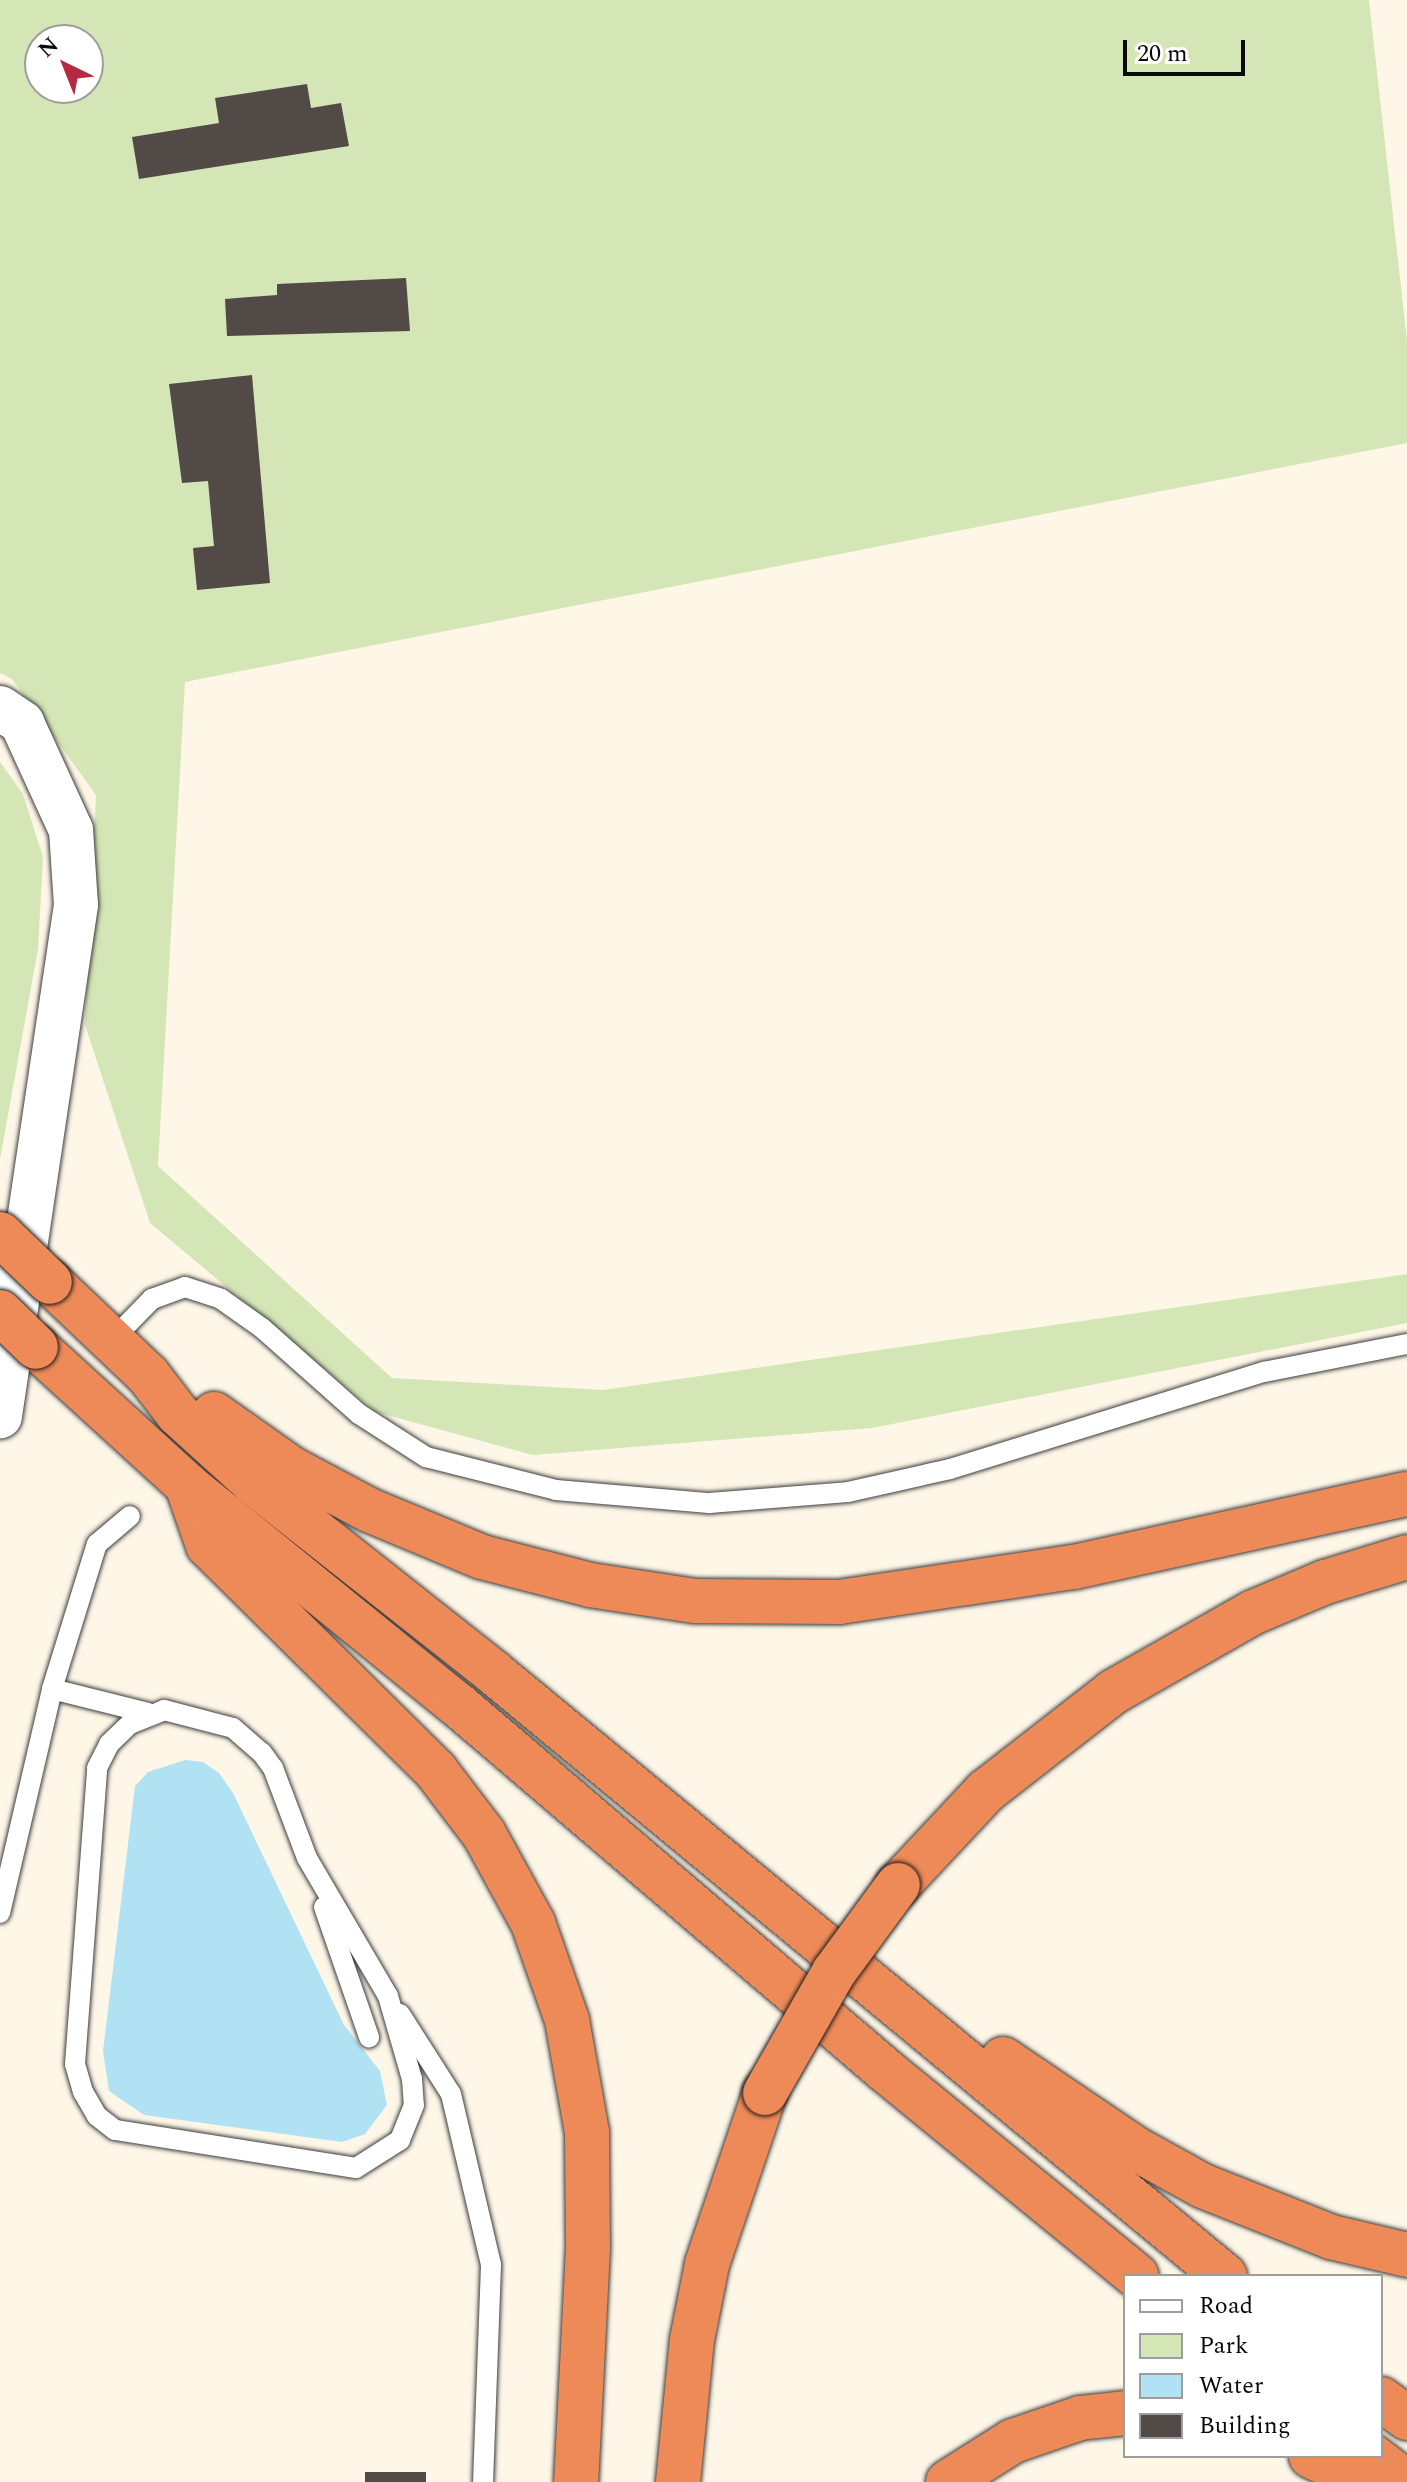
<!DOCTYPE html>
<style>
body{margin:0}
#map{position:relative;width:1407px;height:2482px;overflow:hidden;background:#fef7e8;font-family:Spectral,serif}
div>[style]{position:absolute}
.green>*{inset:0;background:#d4e6b5}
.water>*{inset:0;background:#b0e2f3}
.building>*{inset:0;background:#524a47}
.roads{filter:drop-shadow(0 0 2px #3d3d3d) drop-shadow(0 0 2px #3d3d3d)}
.service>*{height:20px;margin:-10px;padding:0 10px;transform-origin:10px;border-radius:10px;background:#fff}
.tertiary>*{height:44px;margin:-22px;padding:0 22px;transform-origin:22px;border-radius:22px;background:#fff}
.motorway>*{height:44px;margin:-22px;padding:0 22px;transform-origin:22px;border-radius:22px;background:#ee8a57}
.bridges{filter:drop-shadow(0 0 2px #1b1b1b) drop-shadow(0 0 2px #1b1b1b)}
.motorway-bridge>*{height:44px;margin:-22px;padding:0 22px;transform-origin:22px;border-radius:22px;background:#ee8a57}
span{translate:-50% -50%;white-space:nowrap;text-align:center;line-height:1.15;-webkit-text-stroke:8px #fff;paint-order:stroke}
.legend{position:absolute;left:1123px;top:2274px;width:260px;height:184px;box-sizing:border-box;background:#fff;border:2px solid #9d9d9d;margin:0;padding:10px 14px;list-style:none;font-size:24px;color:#0a0a0a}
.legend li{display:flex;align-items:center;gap:16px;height:40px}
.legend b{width:40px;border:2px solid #9d9d9d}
.north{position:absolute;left:24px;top:24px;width:80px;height:80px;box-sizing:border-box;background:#fff;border:2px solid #9d9d9d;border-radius:50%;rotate:317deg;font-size:22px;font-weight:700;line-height:32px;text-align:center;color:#0a0a0a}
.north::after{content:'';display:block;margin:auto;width:28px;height:36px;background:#b32a41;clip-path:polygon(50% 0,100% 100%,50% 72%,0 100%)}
.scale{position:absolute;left:1123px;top:40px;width:122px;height:36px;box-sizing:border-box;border:4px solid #0a0a0a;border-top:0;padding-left:10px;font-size:24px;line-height:28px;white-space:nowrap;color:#0a0a0a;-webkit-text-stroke:6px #fff;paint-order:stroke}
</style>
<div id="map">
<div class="green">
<i style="clip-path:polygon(evenodd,0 0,1369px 0,1407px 341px,1407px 443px,185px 682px,158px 1166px,392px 1378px,603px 1390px,1407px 1274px,1407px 1323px,872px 1428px,533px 1455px,376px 1412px,150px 1223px,85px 1025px,96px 795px,12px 679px,0 673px,0 0,40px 40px,88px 40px,88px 88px,40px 88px,40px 40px)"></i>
<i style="clip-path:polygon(0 762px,23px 794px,43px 857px,38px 949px,0 1159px)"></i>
</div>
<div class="water">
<i style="clip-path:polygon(185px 1760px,203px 1762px,219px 1773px,233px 1793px,344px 2025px,380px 2071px,387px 2105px,365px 2134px,342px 2142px,144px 2115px,109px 2091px,103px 2051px,135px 1786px,148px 1772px)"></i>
</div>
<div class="building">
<i style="clip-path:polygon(307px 84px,311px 108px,341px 103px,349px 146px,139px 179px,132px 137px,219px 123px,215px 98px)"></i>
<i style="clip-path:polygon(406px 278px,410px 331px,227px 336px,225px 299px,277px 295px,277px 284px)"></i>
<i style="clip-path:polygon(252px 375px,270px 583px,197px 590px,193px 548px,214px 546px,208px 481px,182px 483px,169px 384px)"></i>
<i style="clip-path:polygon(365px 2472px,426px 2472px,426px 2482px,365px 2482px)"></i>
</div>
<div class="roads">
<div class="service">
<i style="left:111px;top:1341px;width:59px;rotate:-45.7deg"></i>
<i style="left:152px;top:1299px;width:35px;rotate:-20deg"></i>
<i style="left:185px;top:1287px;width:38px;rotate:18deg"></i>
<i style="left:221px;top:1299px;width:50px;rotate:35.3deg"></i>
<i style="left:262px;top:1328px;width:130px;rotate:41.6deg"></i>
<i style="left:359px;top:1414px;width:80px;rotate:32.7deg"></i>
<i style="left:426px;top:1457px;width:134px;rotate:14.2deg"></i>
<i style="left:556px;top:1490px;width:154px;rotate:4.9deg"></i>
<i style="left:709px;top:1503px;width:139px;rotate:-4.5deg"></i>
<i style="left:848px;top:1492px;width:105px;rotate:-12.7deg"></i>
<i style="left:950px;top:1469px;width:329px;rotate:-17.2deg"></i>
<i style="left:1264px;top:1372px;width:146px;rotate:-11.1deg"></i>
<i style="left:52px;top:1689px;width:99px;rotate:14deg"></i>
<i style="left:164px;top:1710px;width:71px;rotate:14.6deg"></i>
<i style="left:233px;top:1728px;width:38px;rotate:41deg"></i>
<i style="left:262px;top:1753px;width:19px;rotate:54deg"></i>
<i style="left:273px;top:1768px;width:96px;rotate:69.3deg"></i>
<i style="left:307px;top:1858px;width:160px;rotate:59.6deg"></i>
<i style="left:388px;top:1996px;width:86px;rotate:73.9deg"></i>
<i style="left:412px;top:2079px;width:26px;rotate:86deg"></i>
<i style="left:414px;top:2105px;width:38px;rotate:112deg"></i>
<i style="left:400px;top:2140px;width:52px;rotate:147.5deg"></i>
<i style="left:356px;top:2168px;width:244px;rotate:-171deg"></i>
<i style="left:115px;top:2130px;width:23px;rotate:-142deg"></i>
<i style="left:97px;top:2116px;width:28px;rotate:-120deg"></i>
<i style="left:83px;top:2092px;width:29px;rotate:-106deg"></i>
<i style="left:75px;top:2064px;width:297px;rotate:-85.7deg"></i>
<i style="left:97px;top:1768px;width:27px;rotate:-63deg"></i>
<i style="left:109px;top:1744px;width:29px;rotate:-44deg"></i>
<i style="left:130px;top:1724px;width:37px;rotate:-22deg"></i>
<i style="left:324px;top:1907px;width:138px;rotate:70.9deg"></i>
<i style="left:0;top:1913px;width:230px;rotate:-76.9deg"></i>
<i style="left:52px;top:1689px;width:152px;rotate:-72.8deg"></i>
<i style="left:97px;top:1544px;width:43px;rotate:-40.3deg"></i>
<i style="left:400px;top:2014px;width:95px;rotate:57.5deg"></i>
<i style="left:451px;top:2094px;width:176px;rotate:76.8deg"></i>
<i style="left:491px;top:2265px;width:217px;rotate:92.1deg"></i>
</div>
<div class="tertiary">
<i style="left:0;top:708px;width:27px;rotate:34deg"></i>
<i style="left:22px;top:723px;width:118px;rotate:65.4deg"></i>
<i style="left:71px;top:830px;width:75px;rotate:86.2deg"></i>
<i style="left:76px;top:905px;width:517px;rotate:98.46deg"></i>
</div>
<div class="motorway">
<i style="left:50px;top:1282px;width:135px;rotate:43.5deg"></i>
<i style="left:148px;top:1375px;width:49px;rotate:52.4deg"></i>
<i style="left:178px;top:1414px;width:103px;rotate:42.2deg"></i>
<i style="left:254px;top:1483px;width:305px;rotate:38.3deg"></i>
<i style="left:493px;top:1672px;width:949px;rotate:39.53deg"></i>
<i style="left:36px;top:1347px;width:205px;rotate:42.4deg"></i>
<i style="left:187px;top:1485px;width:349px;rotate:39.1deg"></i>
<i style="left:458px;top:1705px;width:562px;rotate:40.52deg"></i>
<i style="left:885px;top:2070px;width:325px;rotate:39.3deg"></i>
<i style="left:214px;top:1414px;width:95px;rotate:35.2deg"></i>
<i style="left:292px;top:1469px;width:87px;rotate:28deg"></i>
<i style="left:369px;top:1510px;width:122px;rotate:22.6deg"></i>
<i style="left:482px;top:1557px;width:112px;rotate:14.5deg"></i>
<i style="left:590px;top:1585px;width:106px;rotate:8.7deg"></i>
<i style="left:695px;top:1601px;width:144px;rotate:0.4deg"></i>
<i style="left:839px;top:1602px;width:238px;rotate:-8.5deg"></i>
<i style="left:1074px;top:1567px;width:341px;rotate:-12.4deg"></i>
<i style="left:187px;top:1485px;width:64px;rotate:70.7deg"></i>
<i style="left:208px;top:1545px;width:321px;rotate:44.7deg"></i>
<i style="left:436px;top:1771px;width:79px;rotate:52.7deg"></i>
<i style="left:484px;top:1834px;width:102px;rotate:61.2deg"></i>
<i style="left:533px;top:1923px;width:103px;rotate:70.7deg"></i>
<i style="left:567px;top:2020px;width:114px;rotate:79.9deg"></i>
<i style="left:587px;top:2132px;width:116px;rotate:89.5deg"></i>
<i style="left:588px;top:2248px;width:234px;rotate:92.9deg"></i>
<i style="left:898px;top:1885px;width:129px;rotate:-46.9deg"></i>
<i style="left:986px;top:1791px;width:161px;rotate:-37.9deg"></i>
<i style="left:1113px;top:1692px;width:162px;rotate:-29.6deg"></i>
<i style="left:1254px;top:1612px;width:77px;rotate:-22.9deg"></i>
<i style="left:1325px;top:1582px;width:86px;rotate:-17deg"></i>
<i style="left:1003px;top:2059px;width:161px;rotate:34.1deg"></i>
<i style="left:1136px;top:2149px;width:77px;rotate:28.9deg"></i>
<i style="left:1203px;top:2186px;width:138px;rotate:21.7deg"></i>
<i style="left:1331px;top:2237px;width:78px;rotate:13.3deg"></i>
<i style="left:1381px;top:2399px;width:32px;rotate:36deg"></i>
<i style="left:1311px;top:2456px;width:61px;rotate:25.3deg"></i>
<i style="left:1372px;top:2456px;width:43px;rotate:37.4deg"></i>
<i style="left:678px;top:2482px;width:143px;rotate:-84.4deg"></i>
<i style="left:692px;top:2340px;width:77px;rotate:-78.8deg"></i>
<i style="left:707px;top:2264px;width:181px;rotate:-71.3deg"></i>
<i style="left:948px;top:2482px;width:77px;rotate:-32.2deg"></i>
<i style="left:1013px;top:2441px;width:71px;rotate:-18.9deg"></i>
<i style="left:1080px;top:2418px;width:45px;rotate:-6.3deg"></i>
</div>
</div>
<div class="bridges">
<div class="motorway-bridge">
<i style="left:0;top:1234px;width:69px;rotate:43.8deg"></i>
<i style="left:0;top:1312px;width:50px;rotate:44.2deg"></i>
<i style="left:765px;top:2093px;width:139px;rotate:-60.3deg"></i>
<i style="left:834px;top:1972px;width:108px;rotate:-53.7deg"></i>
</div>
</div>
<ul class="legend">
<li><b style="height:10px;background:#fff"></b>Road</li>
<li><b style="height:22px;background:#d4e6b5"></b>Park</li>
<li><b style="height:22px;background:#b0e2f3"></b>Water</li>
<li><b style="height:22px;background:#524a47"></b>Building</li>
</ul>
<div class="north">N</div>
<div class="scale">20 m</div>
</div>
